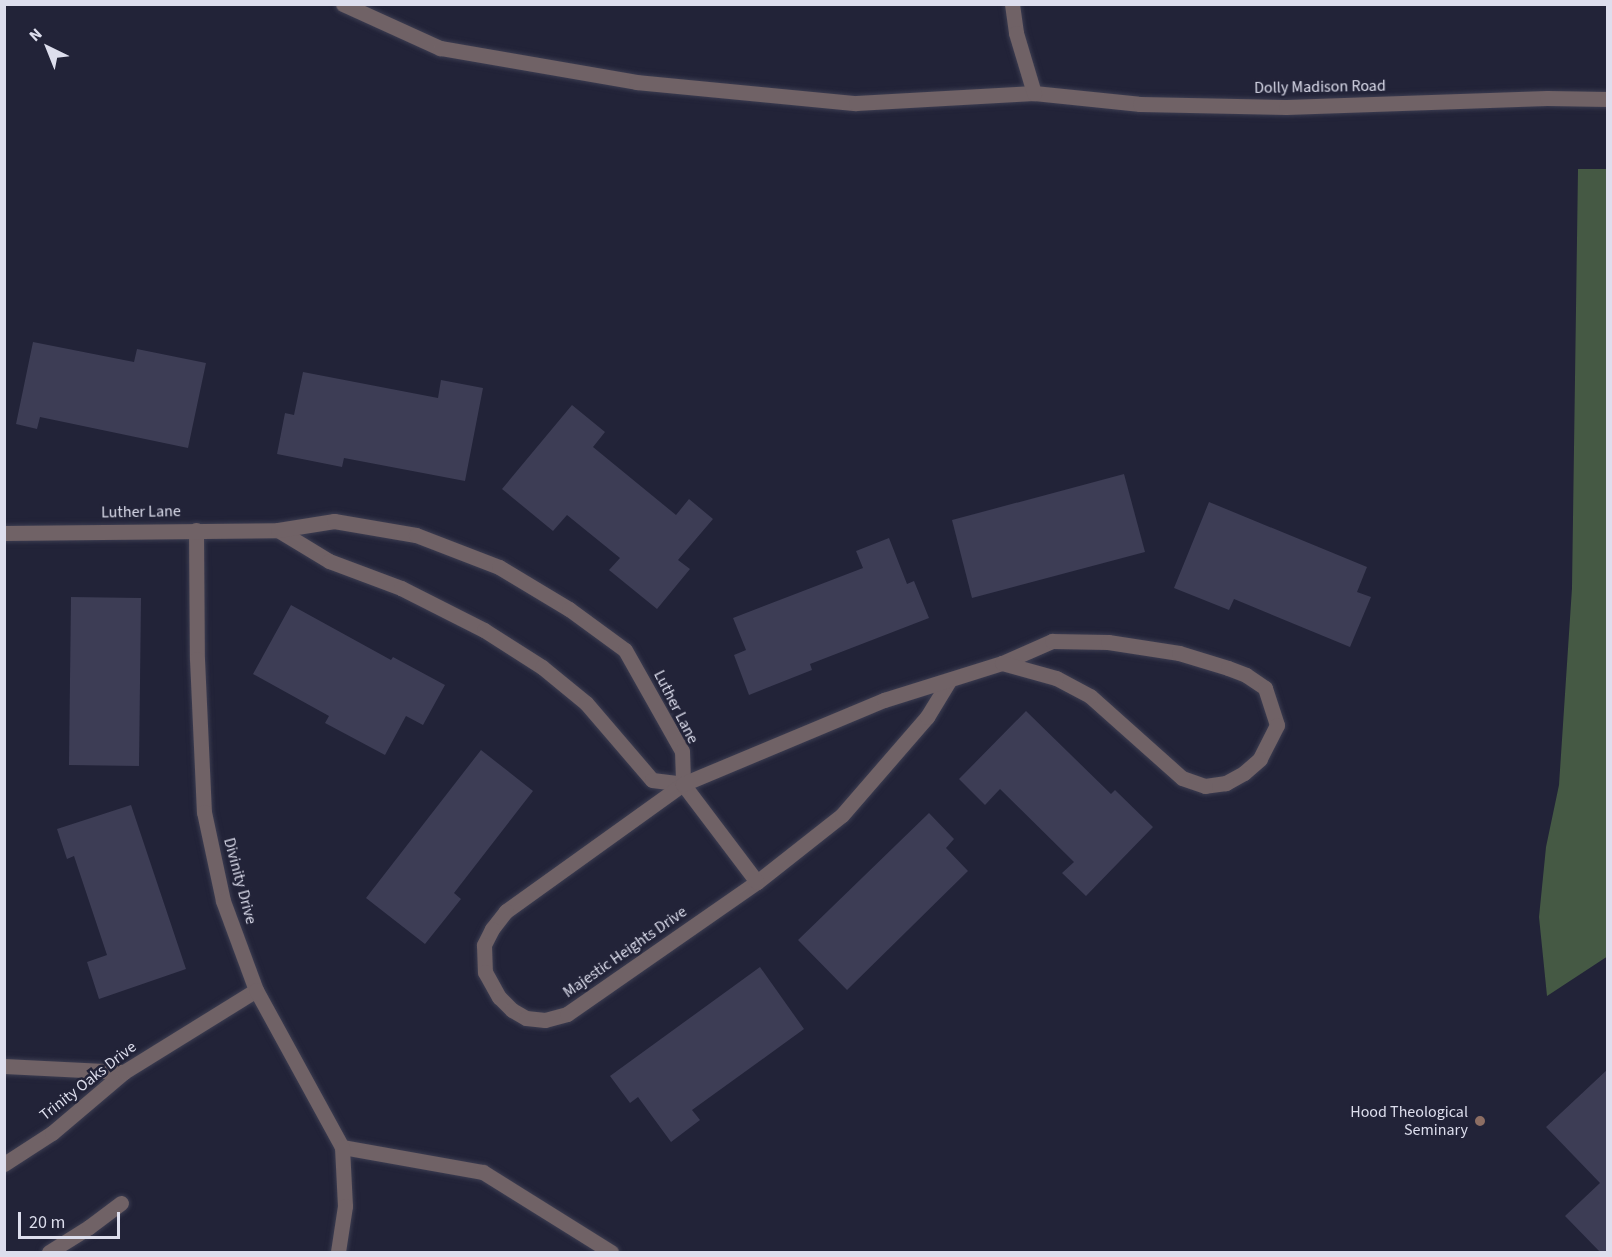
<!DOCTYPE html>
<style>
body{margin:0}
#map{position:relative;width:1612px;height:1257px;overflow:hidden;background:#222338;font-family:"Source Sans 3",sans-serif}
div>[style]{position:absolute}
.forest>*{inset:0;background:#455944}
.building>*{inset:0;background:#3d3d55}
.roads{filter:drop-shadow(0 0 2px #3c3d51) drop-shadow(0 0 2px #3c3d51)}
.service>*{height:15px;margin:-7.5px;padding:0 7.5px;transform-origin:7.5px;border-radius:7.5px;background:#706266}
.minor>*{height:15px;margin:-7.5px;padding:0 7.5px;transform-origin:7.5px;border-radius:7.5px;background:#706266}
.dots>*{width:16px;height:16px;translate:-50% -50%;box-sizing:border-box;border:3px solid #222338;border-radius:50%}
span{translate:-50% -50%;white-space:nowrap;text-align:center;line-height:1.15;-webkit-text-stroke:5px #222338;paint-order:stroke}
.street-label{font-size:16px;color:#dddeed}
.poi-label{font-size:16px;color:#dddeed}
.right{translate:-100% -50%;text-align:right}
.frame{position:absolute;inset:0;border:6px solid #dddeed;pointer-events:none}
.north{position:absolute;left:18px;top:18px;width:60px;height:60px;-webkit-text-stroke:4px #222338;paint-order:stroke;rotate:317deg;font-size:16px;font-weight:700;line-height:24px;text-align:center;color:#dddeed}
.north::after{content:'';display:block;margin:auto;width:21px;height:27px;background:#dddeed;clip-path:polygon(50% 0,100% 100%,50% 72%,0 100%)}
.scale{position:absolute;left:18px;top:1212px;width:102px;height:27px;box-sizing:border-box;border:3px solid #dddeed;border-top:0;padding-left:8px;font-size:18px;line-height:21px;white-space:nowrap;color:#dddeed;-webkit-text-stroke:4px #222338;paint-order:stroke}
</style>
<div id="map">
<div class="forest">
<i style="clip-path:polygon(1578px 169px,1608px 169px,1608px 956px,1547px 996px,1539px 917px,1546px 847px,1559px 785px,1572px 588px)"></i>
</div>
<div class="building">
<i style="clip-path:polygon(33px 342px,134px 362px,137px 349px,206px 363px,188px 448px,40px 417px,37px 429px,16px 424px)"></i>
<i style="clip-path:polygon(303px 372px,438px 398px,441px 380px,483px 388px,465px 481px,344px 458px,342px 467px,277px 454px,285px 413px,294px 415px)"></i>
<i style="clip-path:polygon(572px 405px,605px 432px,593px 447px,676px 515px,689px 499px,713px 519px,678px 560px,690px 569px,657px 609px,609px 570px,620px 558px,567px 515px,553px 531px,502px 489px)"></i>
<i style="clip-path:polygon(1124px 474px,1145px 552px,972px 598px,952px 520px)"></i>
<i style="clip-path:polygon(1209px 502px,1367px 567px,1357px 592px,1371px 597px,1350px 647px,1234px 599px,1229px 610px,1174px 588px)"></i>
<i style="clip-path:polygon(889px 538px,907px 584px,914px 581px,929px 618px,810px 664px,812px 670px,749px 695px,734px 655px,746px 650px,733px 618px,863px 568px,856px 551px)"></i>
<i style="clip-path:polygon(71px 597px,141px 598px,139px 766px,69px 765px)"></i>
<i style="clip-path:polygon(291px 605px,391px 660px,393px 657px,445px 685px,423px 725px,406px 716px,385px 755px,325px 723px,329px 716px,253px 674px)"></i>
<i style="clip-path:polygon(1026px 711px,1111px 794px,1115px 790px,1153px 827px,1086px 896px,1062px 873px,1074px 862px,1000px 789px,985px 805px,959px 779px)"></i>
<i style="clip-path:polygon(481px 750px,533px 791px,454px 893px,461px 899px,425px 944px,366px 898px)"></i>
<i style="clip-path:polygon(131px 805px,186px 969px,99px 999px,87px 962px,107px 955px,74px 856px,67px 859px,57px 829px)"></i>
<i style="clip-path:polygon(929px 813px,954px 839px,946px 848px,968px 871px,847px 990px,798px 940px)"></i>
<i style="clip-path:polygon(760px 967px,804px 1029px,692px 1110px,700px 1120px,671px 1142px,638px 1097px,630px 1103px,610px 1076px)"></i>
<i style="clip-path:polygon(1608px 1069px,1608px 1252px,1600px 1252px,1565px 1216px,1600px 1183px,1546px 1127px)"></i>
</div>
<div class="roads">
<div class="service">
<i style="left:343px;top:4px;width:107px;rotate:24.4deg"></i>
<i style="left:440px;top:48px;width:199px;rotate:9.8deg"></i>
<i style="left:636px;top:82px;width:221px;rotate:5.5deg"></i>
<i style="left:856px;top:103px;width:178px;rotate:-3.2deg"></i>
<i style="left:1034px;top:93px;width:107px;rotate:5.9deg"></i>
<i style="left:1140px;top:104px;width:146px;rotate:1.2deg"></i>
<i style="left:1286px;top:107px;width:261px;rotate:-2deg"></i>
<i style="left:1547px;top:98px;width:61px;rotate:0.9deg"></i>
<i style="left:1012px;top:4px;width:29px;rotate:82deg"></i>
<i style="left:1016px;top:33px;width:63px;rotate:73.3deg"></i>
<i style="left:4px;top:1066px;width:120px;rotate:2.9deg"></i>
<i style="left:342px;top:1147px;width:143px;rotate:10.1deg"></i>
<i style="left:483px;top:1172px;width:151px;rotate:32deg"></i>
<i style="left:4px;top:1164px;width:57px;rotate:-32.9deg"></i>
<i style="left:52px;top:1133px;width:94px;rotate:-40.3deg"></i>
<i style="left:124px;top:1072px;width:155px;rotate:-31.8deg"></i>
<i style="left:49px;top:1252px;width:47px;rotate:-32deg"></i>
<i style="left:89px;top:1227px;width:40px;rotate:-37deg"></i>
</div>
<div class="minor">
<i style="left:196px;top:530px;width:129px;rotate:89.6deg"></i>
<i style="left:197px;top:659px;width:153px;rotate:87.4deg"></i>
<i style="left:204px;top:812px;width:91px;rotate:77.9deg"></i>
<i style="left:223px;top:901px;width:95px;rotate:69.7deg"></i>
<i style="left:256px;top:990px;width:179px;rotate:61.3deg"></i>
<i style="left:342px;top:1147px;width:59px;rotate:87.1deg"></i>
<i style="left:345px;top:1206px;width:47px;rotate:98.7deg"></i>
<i style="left:278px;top:530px;width:60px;rotate:31.3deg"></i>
<i style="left:329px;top:561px;width:77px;rotate:20.6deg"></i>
<i style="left:401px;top:588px;width:93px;rotate:26.8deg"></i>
<i style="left:484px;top:630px;width:69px;rotate:32.5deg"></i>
<i style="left:542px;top:667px;width:57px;rotate:39.3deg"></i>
<i style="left:586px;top:703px;width:101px;rotate:49.4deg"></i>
<i style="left:652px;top:780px;width:31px;rotate:7deg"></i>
<i style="left:4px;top:533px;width:274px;rotate:-0.6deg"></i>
<i style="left:278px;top:530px;width:57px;rotate:-9.1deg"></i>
<i style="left:334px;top:521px;width:83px;rotate:9.7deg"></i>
<i style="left:416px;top:535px;width:89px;rotate:21.1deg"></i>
<i style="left:499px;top:567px;width:82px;rotate:31deg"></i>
<i style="left:569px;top:609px;width:69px;rotate:36.2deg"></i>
<i style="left:625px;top:650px;width:116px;rotate:60.6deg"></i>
<i style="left:682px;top:751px;width:33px;rotate:88deg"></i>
<i style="left:683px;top:784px;width:218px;rotate:144.3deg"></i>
<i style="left:506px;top:911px;width:23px;rotate:128deg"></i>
<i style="left:492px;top:929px;width:18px;rotate:117deg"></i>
<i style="left:484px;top:945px;width:27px;rotate:88deg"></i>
<i style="left:485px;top:972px;width:29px;rotate:61deg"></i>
<i style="left:499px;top:997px;width:18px;rotate:45deg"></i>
<i style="left:512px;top:1010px;width:16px;rotate:30deg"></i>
<i style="left:526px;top:1018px;width:19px;rotate:6deg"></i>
<i style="left:545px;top:1020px;width:23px;rotate:-15deg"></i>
<i style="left:567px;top:1014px;width:231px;rotate:-34.8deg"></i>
<i style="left:757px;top:882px;width:108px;rotate:-38.2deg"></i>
<i style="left:842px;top:815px;width:130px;rotate:-49.1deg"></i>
<i style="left:927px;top:717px;width:42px;rotate:-58.6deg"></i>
<i style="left:757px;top:882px;width:123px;rotate:-127.1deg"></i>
<i style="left:683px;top:784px;width:218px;rotate:-22.7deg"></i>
<i style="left:884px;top:700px;width:124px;rotate:-17.4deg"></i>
<i style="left:1002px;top:663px;width:55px;rotate:-23.7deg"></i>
<i style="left:1052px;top:641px;width:56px;rotate:1deg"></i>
<i style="left:1108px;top:642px;width:72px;rotate:8.8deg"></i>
<i style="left:1179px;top:653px;width:51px;rotate:17deg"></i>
<i style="left:1228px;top:668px;width:19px;rotate:21deg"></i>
<i style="left:1246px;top:675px;width:23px;rotate:34deg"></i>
<i style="left:1265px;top:688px;width:39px;rotate:72deg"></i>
<i style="left:1277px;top:725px;width:38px;rotate:117deg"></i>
<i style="left:1260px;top:759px;width:21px;rotate:139deg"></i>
<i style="left:1244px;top:773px;width:21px;rotate:151deg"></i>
<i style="left:1226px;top:783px;width:21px;rotate:172deg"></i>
<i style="left:1205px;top:786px;width:24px;rotate:-161deg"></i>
<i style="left:1182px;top:778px;width:123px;rotate:-138.3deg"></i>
<i style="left:1090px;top:696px;width:38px;rotate:-152deg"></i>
<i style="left:1056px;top:678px;width:56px;rotate:-164.5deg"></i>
</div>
</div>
<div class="dots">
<i style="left:1480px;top:1121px;background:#8d6e63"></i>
</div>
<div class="street-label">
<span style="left:1320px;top:87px;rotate:-1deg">Dolly Madison Road</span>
<span style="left:141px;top:512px;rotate:-1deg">Luther Lane</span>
<span style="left:676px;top:707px;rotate:63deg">Luther Lane</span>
<span style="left:240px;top:881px;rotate:75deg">Divinity Drive</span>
<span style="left:625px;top:952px;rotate:-35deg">Majestic Heights Drive</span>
<span style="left:88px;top:1081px;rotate:-38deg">Trinity Oaks Drive</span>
</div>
<div class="poi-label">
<span class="right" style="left:1468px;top:1121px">Hood Theological<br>Seminary</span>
</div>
<div class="frame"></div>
<div class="north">N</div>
<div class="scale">20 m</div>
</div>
